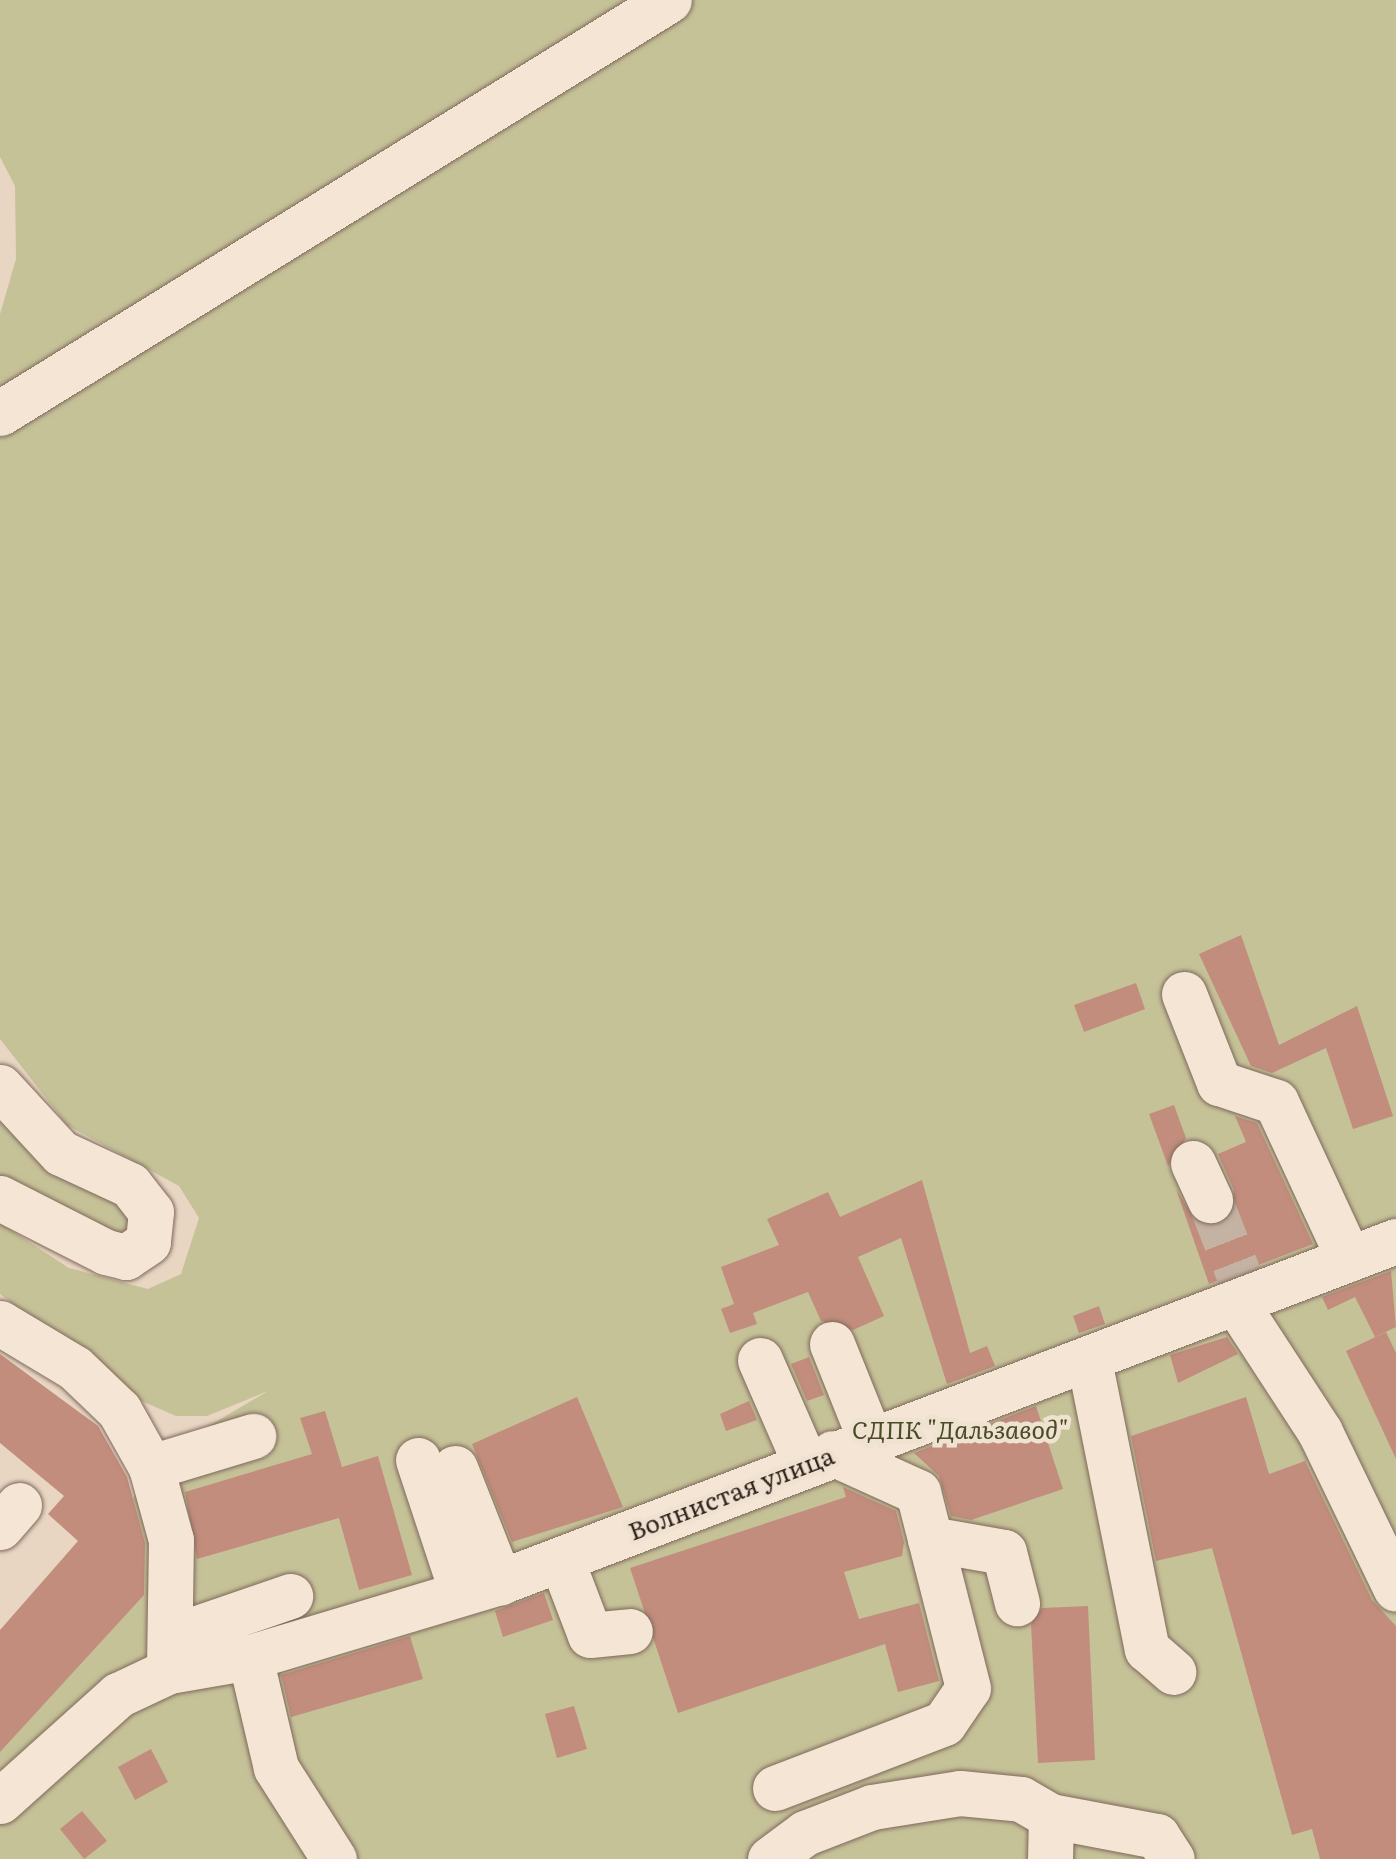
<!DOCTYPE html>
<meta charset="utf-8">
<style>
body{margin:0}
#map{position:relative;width:1396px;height:1859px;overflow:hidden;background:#e8d6c3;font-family:Literata,serif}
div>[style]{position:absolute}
.green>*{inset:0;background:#c5c298}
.building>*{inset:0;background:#c28d7d}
.minor-tunnel>*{height:45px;margin-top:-22.5px;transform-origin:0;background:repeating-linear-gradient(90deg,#c4b2a2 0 45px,transparent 0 67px)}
.roads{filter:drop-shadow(0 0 2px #80695c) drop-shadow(0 0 2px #80695c)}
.minor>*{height:45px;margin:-22.5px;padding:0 22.5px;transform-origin:22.5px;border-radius:22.5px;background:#f4e5d5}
span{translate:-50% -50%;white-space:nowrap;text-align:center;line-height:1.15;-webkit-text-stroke:9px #f0e2d1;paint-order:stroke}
.park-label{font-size:25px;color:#494c27;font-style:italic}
.street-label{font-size:25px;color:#32241e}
</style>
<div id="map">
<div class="green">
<i style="clip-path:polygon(0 0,1396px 0,1396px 1859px,0 1859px,0 1680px,168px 1450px,268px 1391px,207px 1416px,176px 1416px,137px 1399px,0 1294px,0 1223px,69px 1268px,148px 1289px,181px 1274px,199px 1218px,179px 1186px,67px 1125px,0 1039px,0 314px,16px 259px,15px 186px,0 157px)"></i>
<i style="clip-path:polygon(0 1108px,133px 1206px,126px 1242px,0 1182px)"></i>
</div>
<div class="building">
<i style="clip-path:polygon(1241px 935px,1279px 1045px,1357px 1006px,1393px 1116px,1353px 1129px,1326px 1048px,1272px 1073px,1251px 1066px,1199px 954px)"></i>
<i style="clip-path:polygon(1136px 983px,1145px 1009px,1084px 1032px,1074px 1005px)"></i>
<i style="clip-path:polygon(1174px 1105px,1186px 1138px,1168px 1166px,1149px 1114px)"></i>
<i style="clip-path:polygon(1235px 1116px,1257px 1123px,1313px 1244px,1209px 1284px,1176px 1189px,1196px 1222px,1231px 1216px,1234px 1190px,1218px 1154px,1246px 1142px)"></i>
<i style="clip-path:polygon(922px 1180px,970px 1353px,987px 1346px,995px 1366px,947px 1384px,901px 1238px,858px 1257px,884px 1316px,853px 1330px,821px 1321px,808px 1292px,753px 1313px,757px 1324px,730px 1333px,721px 1309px,734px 1304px,721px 1267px,779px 1245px,767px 1219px,828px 1192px,840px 1217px)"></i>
<i style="clip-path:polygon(1391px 1271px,1396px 1327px,1375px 1337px,1355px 1297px,1328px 1310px,1322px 1297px)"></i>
<i style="clip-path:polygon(1099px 1306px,1105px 1324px,1079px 1333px,1073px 1316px)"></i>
<i style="clip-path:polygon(1386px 1332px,1396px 1353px,1396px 1459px,1346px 1351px)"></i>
<i style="clip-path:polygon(1227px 1337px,1238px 1354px,1178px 1383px,1170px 1355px)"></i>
<i style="clip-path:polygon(0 1354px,98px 1426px,127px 1477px,145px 1543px,144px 1595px,0 1752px,0 1630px,78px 1541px,48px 1514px,64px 1496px,0 1443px)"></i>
<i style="clip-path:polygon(809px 1357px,824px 1395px,807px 1401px,791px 1364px)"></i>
<i style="clip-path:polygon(577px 1397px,623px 1507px,512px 1542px,472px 1444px)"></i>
<i style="clip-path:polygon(1246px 1397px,1269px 1474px,1305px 1461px,1372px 1600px,1396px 1626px,1396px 1859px,1320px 1859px,1312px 1829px,1292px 1835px,1212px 1548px,1156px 1561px,1131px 1436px)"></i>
<i style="clip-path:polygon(749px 1401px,757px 1420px,726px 1431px,720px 1414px)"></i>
<i style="clip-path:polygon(1036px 1406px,1063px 1489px,971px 1520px,951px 1516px,939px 1476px,914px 1453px)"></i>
<i style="clip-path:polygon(325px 1411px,342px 1467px,378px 1456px,412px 1575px,359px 1590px,339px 1518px,197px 1559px,185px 1492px,312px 1454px,300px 1418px)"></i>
<i style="clip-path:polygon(843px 1487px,896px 1511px,904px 1542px,902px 1556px,844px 1572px,859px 1619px,919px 1603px,939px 1681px,898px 1692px,885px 1644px,678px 1713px,630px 1568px,846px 1497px)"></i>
<i style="clip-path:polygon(544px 1593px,553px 1620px,503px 1637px,495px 1611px)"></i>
<i style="clip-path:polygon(1088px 1606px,1095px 1760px,1038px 1763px,1031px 1624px,1042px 1608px)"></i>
<i style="clip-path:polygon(410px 1636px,423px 1679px,291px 1717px,281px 1675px)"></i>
<i style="clip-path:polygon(574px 1706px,587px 1749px,557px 1758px,545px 1714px)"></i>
<i style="clip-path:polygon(151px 1749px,168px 1782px,135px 1800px,118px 1767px)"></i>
<i style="clip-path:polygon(82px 1811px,107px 1841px,84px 1859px,60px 1829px)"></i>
</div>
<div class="minor-tunnel">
<i style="left:1210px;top:1200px;width:93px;rotate:68.7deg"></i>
</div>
<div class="roads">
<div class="minor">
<i style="left:0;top:413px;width:786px;rotate:-31.69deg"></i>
<i style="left:1184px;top:994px;width:96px;rotate:68.5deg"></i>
<i style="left:1219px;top:1083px;width:60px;rotate:18.4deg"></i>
<i style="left:1276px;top:1102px;width:173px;rotate:65.1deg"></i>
<i style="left:0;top:1087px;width:90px;rotate:47.3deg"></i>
<i style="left:61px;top:1153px;width:76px;rotate:24.9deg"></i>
<i style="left:130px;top:1185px;width:34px;rotate:52deg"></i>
<i style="left:151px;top:1212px;width:30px;rotate:96deg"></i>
<i style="left:148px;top:1242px;width:27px;rotate:146deg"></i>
<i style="left:126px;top:1257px;width:21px;rotate:-166deg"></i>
<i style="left:106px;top:1252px;width:119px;rotate:-153deg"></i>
<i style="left:1193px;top:1163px;width:41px;rotate:65.3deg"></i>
<i style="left:1236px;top:1303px;width:154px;rotate:56.9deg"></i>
<i style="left:1320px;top:1432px;width:174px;rotate:64.2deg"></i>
<i style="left:0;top:1323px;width:87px;rotate:31deg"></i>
<i style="left:75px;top:1368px;width:61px;rotate:43.7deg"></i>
<i style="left:119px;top:1410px;width:65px;rotate:60.7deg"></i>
<i style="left:151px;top:1467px;width:76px;rotate:74.7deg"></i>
<i style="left:171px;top:1540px;width:131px;rotate:90.9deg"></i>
<i style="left:832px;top:1344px;width:102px;rotate:68.2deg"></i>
<i style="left:760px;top:1360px;width:112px;rotate:66.4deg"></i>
<i style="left:1089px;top:1360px;width:295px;rotate:78.7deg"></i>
<i style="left:1147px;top:1649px;width:35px;rotate:41deg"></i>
<i style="left:418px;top:1460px;width:140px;rotate:71.7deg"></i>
<i style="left:151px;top:1467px;width:107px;rotate:-16.9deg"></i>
<i style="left:455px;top:1468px;width:123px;rotate:68.5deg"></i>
<i style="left:0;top:1527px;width:29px;rotate:-49deg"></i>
<i style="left:930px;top:1539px;width:75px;rotate:10deg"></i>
<i style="left:1004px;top:1552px;width:53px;rotate:75.7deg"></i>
<i style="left:561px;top:1559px;width:81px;rotate:69.1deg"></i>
<i style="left:590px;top:1635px;width:40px;rotate:-5.7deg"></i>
<i style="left:174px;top:1636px;width:123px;rotate:-19deg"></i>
<i style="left:250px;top:1657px;width:114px;rotate:76.8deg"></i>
<i style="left:276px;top:1768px;width:108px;rotate:57.5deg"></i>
<i style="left:775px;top:1788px;width:181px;rotate:-21deg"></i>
<i style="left:944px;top:1723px;width:42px;rotate:-55.6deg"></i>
<i style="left:968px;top:1688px;width:202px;rotate:-104.3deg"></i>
<i style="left:918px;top:1492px;width:94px;rotate:-155.6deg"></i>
<i style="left:0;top:1801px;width:159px;rotate:-41.9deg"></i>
<i style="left:118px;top:1695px;width:56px;rotate:-25.2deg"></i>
<i style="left:169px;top:1671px;width:82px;rotate:-9.8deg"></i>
<i style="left:250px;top:1657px;width:261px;rotate:-16.7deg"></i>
<i style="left:500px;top:1582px;width:959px;rotate:-20.84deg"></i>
<i style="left:1051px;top:1816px;width:108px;rotate:10.7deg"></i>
<i style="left:1157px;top:1836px;width:27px;rotate:57deg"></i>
<i style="left:770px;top:1859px;width:44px;rotate:-36.6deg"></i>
<i style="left:805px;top:1833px;width:72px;rotate:-21.2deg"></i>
<i style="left:872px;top:1807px;width:89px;rotate:-9deg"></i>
<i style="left:960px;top:1793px;width:61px;rotate:5.6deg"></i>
<i style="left:1021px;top:1799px;width:34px;rotate:30deg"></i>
<i style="left:1051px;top:1816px;width:43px;rotate:91.3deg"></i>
</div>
</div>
<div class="park-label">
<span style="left:960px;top:1429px">СДПК "Дальзавод"</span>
</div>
<div class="street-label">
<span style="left:731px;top:1493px;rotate:-21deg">Волнистая улица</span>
</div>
</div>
